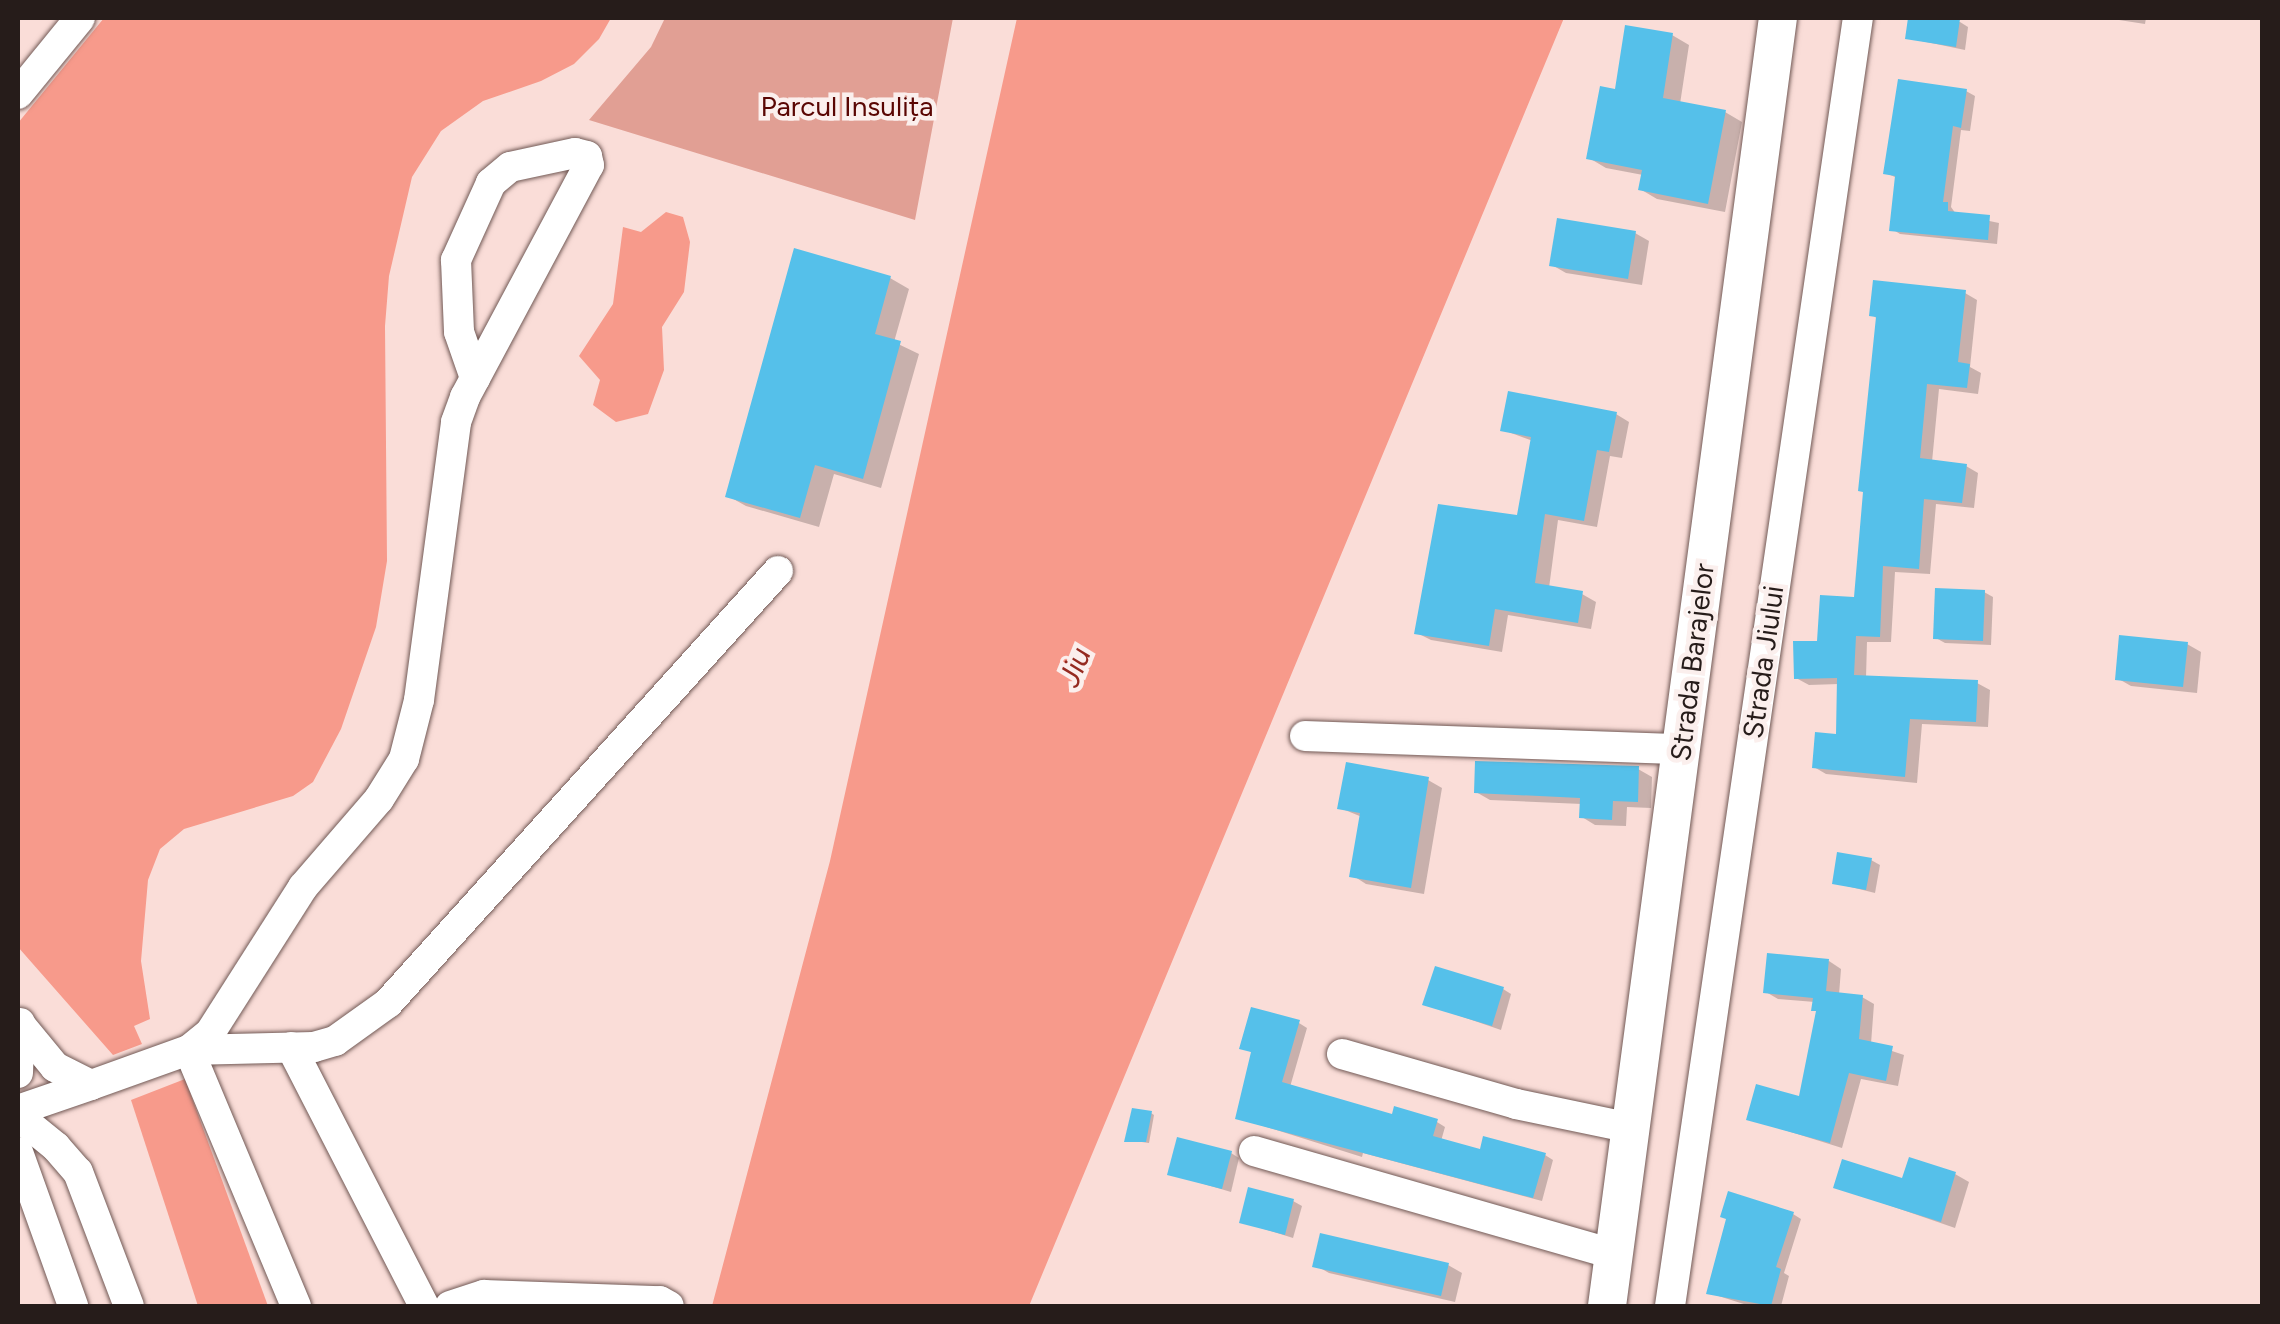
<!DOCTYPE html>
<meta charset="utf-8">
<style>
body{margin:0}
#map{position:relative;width:2280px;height:1324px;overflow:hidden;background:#faddd8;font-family:Figtree,sans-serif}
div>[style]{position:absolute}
.green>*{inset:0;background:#e19f94}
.water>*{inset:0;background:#f79a8b}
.shadow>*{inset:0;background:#0003}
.building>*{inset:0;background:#55c0ea}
.roads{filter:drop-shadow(0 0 2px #715955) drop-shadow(0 0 2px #715955)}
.minor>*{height:30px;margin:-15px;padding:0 15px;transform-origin:15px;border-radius:15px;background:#fff}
.major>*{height:38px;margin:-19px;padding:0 19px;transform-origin:19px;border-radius:19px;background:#fff}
span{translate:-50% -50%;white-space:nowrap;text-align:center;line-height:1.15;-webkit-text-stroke:9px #fbefed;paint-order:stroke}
.park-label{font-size:28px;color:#5a0603}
.street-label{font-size:28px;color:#261c1a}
.water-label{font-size:30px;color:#952a20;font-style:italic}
.frame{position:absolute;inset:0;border:20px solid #261c1a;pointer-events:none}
</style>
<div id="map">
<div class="green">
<i style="clip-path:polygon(665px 18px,953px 18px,915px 220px,589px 120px,651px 47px)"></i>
</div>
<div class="water">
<i style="clip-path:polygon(104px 18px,611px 18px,599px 39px,574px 64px,541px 81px,483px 101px,441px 131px,412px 177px,389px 276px,385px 326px,387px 561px,376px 627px,341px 729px,313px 782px,293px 796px,184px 829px,160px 849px,148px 880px,141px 961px,150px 1019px,134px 1026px,142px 1044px,113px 1055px,18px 947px,18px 123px)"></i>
<i style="clip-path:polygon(1017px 18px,1564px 18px,1029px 1306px,712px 1306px,830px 861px)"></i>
<i style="clip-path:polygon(666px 212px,683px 217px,690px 242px,684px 292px,662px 327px,664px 370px,648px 414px,616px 422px,593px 405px,600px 380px,579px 356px,613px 304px,623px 227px,641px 232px)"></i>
<i style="clip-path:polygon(185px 1079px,268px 1306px,198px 1306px,131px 1100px)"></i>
</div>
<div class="shadow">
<i style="clip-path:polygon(1910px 18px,1960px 22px,1968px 27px,1965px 50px,1907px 38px)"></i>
<i style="clip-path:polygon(2106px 18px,2146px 18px,2145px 24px)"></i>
<i style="clip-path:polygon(1672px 35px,1689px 45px,1680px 104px,1725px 112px,1742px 122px,1725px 212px,1657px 199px,1640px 189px,1643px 175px,1606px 168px,1589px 158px,1617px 92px)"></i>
<i style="clip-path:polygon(1966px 91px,1975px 96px,1970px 131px,1961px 130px,1951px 207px,1956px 214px,1999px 223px,1997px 244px,1900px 234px,1892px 229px,1897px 178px,1886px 173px)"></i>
<i style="clip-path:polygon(1635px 233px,1649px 241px,1642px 285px,1566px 273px,1552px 265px)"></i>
<i style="clip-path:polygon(796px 251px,890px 278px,909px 289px,894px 342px,919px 354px,881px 488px,834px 474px,819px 527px,746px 506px,728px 496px)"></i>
<i style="clip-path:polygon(1965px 293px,1977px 300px,1970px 367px,1981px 373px,1978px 394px,1939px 389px,1932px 462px,1966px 466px,1978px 473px,1974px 508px,1936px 504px,1930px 574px,1895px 572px,1891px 642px,1867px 642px,1866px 678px,1977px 683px,1990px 690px,1988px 727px,1922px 724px,1917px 783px,1826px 774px,1814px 767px,1839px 737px,1839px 684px,1809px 685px,1796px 678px,1856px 600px,1878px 319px,1872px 315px)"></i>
<i style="clip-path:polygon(1616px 414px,1629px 422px,1622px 458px,1610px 456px,1597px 527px,1558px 520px,1549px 588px,1582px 594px,1596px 602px,1591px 629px,1508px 615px,1502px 652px,1431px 640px,1417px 633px,1519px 517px,1533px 441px,1503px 430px)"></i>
<i style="clip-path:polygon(1984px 592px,1993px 597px,1991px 645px,1945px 643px,1936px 638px)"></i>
<i style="clip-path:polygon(2187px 644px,2201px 652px,2197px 693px,2131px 686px,2117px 678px)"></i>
<i style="clip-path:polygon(1638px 769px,1652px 777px,1651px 808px,1627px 807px,1626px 826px,1595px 825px,1582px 817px,1582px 804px,1490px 800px,1476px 792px)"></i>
<i style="clip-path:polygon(1428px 780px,1442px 788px,1424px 894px,1366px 884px,1352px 875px,1362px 817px,1340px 808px)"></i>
<i style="clip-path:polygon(1871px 860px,1880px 865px,1875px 893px,1835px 883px)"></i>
<i style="clip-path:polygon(1829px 961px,1841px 969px,1839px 995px,1862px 997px,1874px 1004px,1871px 1044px,1904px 1055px,1898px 1086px,1861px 1079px,1842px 1148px,1749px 1119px,1801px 1099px,1819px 1012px,1815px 1002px,1778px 999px,1766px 992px)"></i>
<i style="clip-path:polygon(1503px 989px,1511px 994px,1501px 1030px,1425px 1004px)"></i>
<i style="clip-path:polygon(1299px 1023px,1307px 1028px,1290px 1087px,1394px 1117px,1437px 1122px,1445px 1127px,1441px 1141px,1481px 1152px,1545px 1155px,1553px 1160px,1542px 1201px,1363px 1153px,1362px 1157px,1238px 1118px,1253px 1053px,1242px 1047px)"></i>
<i style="clip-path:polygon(1151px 1113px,1154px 1115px,1149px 1143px,1127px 1140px)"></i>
<i style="clip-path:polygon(1231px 1153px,1239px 1158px,1231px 1192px,1170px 1174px)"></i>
<i style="clip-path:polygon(1955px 1174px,1969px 1182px,1955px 1228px,1836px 1187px)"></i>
<i style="clip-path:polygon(1293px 1201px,1302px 1206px,1293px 1238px,1242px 1222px)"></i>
<i style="clip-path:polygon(1793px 1214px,1801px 1219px,1784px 1273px,1789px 1276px,1781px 1306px,1750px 1306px,1709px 1293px,1728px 1219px)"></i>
<i style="clip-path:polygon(1315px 1265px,1448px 1265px,1462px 1273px,1455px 1302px,1329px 1273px)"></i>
</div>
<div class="building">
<i style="clip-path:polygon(1908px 18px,1960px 19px,1956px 47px,1905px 39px)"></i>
<i style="clip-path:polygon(1625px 25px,1673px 33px,1663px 98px,1726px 110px,1708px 204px,1638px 190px,1642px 170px,1586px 159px,1600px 86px,1615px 89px)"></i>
<i style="clip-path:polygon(1898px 79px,1967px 89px,1961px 128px,1953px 126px,1943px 202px,1948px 202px,1948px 211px,1990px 215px,1988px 240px,1889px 231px,1895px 176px,1883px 174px)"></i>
<i style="clip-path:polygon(1557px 218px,1636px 231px,1628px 279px,1549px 266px)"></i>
<i style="clip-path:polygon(794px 248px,891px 276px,875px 334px,901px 341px,863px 479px,815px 465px,800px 518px,725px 497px)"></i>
<i style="clip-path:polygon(1873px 280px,1966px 290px,1958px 362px,1970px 364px,1967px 388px,1927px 384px,1920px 458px,1967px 464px,1962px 503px,1924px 499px,1919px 569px,1883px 566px,1880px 637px,1856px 636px,1854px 675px,1978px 680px,1976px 722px,1910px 719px,1905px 777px,1812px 768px,1815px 732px,1836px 734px,1837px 678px,1794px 679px,1793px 641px,1817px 641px,1820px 595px,1854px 597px,1863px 492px,1858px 491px,1876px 317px,1869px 316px)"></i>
<i style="clip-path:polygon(1508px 391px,1617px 412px,1609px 452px,1597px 450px,1584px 521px,1545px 514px,1535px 583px,1583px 591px,1578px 623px,1495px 609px,1489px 646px,1414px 634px,1438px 504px,1517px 515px,1531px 437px,1500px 431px)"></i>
<i style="clip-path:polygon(1935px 588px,1985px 590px,1983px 641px,1933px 639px)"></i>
<i style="clip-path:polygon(2119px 635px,2188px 642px,2183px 687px,2115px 680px)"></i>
<i style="clip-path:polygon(1475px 761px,1639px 766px,1638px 802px,1613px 801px,1612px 820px,1579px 818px,1580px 798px,1474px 793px)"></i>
<i style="clip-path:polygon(1346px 762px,1429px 777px,1411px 888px,1349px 877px,1360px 813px,1337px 809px)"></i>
<i style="clip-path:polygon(1837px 852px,1872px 858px,1866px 890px,1832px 884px)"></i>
<i style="clip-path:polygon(1767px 953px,1829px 959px,1826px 991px,1863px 995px,1859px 1039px,1893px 1046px,1886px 1081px,1849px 1073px,1830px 1143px,1746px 1120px,1756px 1084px,1799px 1096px,1816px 1011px,1811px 1011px,1813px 998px,1763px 993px)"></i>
<i style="clip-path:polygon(1435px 966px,1504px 987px,1492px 1026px,1422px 1005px)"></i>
<i style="clip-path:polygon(1251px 1007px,1300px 1020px,1282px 1082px,1392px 1114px,1394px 1106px,1438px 1119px,1433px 1136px,1480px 1149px,1483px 1136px,1546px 1153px,1533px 1198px,1235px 1119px,1251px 1052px,1239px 1049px)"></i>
<i style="clip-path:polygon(1132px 1108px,1152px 1111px,1146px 1142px,1124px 1142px)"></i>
<i style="clip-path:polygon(1177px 1137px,1232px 1151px,1222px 1189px,1167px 1175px)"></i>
<i style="clip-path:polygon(1909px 1157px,1956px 1172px,1941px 1222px,1833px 1188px,1842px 1159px,1902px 1178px)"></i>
<i style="clip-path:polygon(1248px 1187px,1294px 1199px,1285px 1235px,1239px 1223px)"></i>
<i style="clip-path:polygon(1728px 1191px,1794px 1212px,1776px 1267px,1781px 1269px,1771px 1306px,1706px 1294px,1726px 1219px,1720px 1217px)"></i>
<i style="clip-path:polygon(1320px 1233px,1449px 1263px,1441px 1296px,1312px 1267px)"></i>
</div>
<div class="roads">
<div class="minor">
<i style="left:18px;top:94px;width:98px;rotate:-50.8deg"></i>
<i style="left:1305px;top:736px;width:376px;rotate:2deg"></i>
<i style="left:23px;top:1028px;width:50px;rotate:50.6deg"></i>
<i style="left:55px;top:1067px;width:40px;rotate:26.6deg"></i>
<i style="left:91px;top:1085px;width:104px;rotate:-19.7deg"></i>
<i style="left:189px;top:1050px;width:27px;rotate:-39deg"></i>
<i style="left:210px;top:1033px;width:173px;rotate:-57.5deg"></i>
<i style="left:303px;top:887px;width:116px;rotate:-49.2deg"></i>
<i style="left:379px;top:799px;width:47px;rotate:-58deg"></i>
<i style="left:404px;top:759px;width:61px;rotate:-75.7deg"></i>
<i style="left:419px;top:700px;width:280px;rotate:-82.4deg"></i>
<i style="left:456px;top:422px;width:27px;rotate:-70deg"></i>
<i style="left:465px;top:397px;width:263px;rotate:-61.9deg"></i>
<i style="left:589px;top:165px;width:9px;rotate:-103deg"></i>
<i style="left:587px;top:156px;width:12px;rotate:-166deg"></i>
<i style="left:575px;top:153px;width:66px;rotate:167.8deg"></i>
<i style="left:510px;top:167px;width:25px;rotate:140deg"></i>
<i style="left:491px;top:183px;width:85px;rotate:114.4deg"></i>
<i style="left:456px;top:260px;width:72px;rotate:87.6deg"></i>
<i style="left:459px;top:332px;width:49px;rotate:70.8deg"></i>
<i style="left:291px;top:1047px;width:291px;rotate:62.8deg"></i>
<i style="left:1342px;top:1054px;width:181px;rotate:16deg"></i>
<i style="left:1516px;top:1104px;width:117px;rotate:11.8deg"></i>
<i style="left:18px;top:1073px;width:50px;rotate:-87.7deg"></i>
<i style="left:18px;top:1110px;width:77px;rotate:-18.9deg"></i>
<i style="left:18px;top:1116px;width:49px;rotate:39.2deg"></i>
<i style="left:56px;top:1147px;width:33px;rotate:49deg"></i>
<i style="left:78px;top:1172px;width:143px;rotate:69.2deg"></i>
<i style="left:1254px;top:1151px;width:373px;rotate:16deg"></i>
<i style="left:18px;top:1152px;width:164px;rotate:70.3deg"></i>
<i style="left:296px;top:1306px;width:277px;rotate:-112.7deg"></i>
<i style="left:189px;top:1050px;width:125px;rotate:-1.4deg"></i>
<i style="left:314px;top:1047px;width:22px;rotate:-16deg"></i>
<i style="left:335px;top:1041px;width:65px;rotate:-35.6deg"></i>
<i style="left:388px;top:1003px;width:582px;rotate:-47.92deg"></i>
<i style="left:450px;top:1306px;width:36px;rotate:-18deg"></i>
<i style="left:484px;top:1295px;width:176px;rotate:2deg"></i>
<i style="left:660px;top:1301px;width:10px;rotate:29deg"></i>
<i style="left:1670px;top:1306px;width:1302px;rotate:-81.7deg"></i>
</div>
<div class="major">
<i style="left:1607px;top:1306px;width:1299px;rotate:-82.44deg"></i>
</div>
</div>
<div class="park-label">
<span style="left:847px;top:106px">Parcul Insulița</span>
</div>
<div class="street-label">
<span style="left:1692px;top:662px;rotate:-83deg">Strada Barajelor</span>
<span style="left:1763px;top:662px;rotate:-82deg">Strada Jiului</span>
</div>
<div class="water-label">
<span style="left:1075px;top:667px;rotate:-68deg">Jiu</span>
</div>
<div class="frame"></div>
</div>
